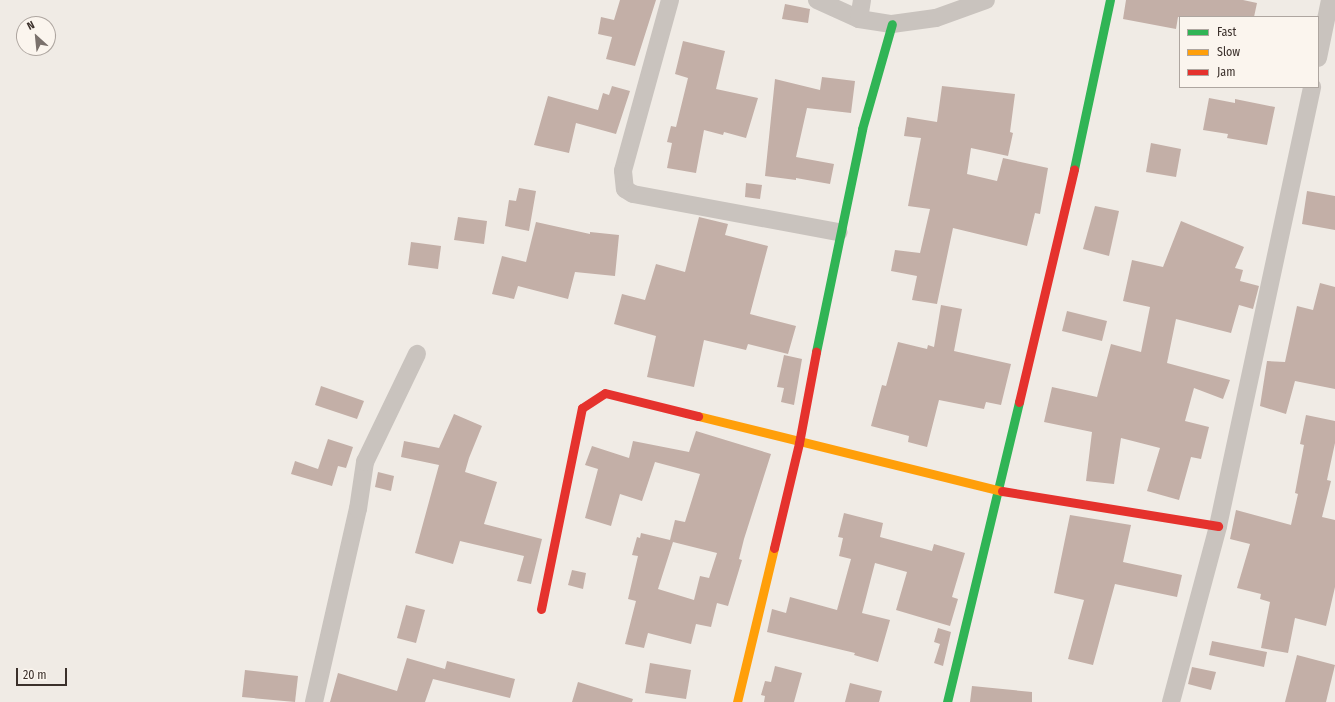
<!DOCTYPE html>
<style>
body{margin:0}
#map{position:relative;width:1335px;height:702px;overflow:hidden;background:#f0ebe5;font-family:"Fira Sans Condensed",sans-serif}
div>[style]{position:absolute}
.building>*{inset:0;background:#c3afa7}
.street>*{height:18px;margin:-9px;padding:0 9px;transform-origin:9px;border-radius:9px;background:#c9c3be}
.fast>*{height:9px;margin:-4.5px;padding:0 4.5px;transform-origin:4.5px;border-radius:4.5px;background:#30b455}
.slow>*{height:9px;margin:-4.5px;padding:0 4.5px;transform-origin:4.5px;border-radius:4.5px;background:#ff9f0a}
.jam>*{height:9px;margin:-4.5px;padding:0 4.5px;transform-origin:4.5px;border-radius:4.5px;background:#e5322d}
span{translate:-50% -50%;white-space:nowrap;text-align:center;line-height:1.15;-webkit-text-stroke:3px #fbf5ee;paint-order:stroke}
.legend{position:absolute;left:1179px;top:16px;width:140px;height:72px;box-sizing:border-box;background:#fbf5ee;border:1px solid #aea6a0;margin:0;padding:5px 7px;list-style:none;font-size:12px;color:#3b302b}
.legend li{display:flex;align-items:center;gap:8px;height:20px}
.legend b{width:20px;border:1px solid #aea6a0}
.north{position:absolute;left:16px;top:16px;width:40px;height:40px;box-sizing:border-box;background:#fbf5ee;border:1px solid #aea6a0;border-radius:50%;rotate:333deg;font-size:11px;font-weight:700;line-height:16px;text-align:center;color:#3b302b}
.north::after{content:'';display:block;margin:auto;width:14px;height:18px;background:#7a716c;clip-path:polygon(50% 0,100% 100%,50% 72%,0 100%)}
.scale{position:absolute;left:16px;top:668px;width:51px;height:18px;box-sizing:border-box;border:2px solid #3b302b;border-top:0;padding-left:5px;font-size:12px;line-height:14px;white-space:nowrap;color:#3b302b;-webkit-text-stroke:3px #fbf5ee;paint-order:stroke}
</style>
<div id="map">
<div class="building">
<i style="clip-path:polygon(620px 0,656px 0,635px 66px,606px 59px,612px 37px,598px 34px,601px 17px,614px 20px)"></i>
<i style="clip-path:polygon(1126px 0,1243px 0,1257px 3px,1254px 17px,1178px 17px,1176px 29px,1123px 19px)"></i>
<i style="clip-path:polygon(785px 4px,810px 9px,808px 23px,782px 19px)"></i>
<i style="clip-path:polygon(683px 41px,725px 51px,716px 89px,758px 98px,746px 138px,724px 132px,723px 135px,704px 130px,696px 173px,667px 168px,672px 143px,667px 142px,671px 126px,676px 127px,688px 78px,675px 74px)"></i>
<i style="clip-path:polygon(822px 77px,855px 81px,851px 113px,807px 108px,796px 157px,834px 164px,830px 184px,796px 178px,796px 180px,765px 176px,775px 79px,820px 90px)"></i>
<i style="clip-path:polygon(612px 86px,630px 91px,616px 134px,576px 123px,569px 153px,534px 145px,548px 96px,598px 110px,603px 93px,609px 95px)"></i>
<i style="clip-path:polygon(942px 86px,1015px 94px,1010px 132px,1013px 133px,1008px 156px,971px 148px,967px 174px,997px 181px,1003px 158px,1048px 168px,1040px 214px,1035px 213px,1027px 246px,953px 228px,937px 304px,912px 300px,917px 276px,891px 271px,895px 250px,920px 253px,930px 209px,908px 206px,921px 138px,904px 136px,907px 117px,937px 122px)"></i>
<i style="clip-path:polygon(1209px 98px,1235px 103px,1235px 99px,1275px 107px,1267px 145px,1227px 138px,1228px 134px,1203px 130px)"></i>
<i style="clip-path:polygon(1151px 143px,1181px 149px,1176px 177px,1146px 172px)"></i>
<i style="clip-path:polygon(746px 183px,762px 185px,760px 199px,745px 197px)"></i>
<i style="clip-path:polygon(519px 188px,536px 191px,529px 231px,505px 226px,509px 200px,516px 201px)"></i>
<i style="clip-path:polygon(1307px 191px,1335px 196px,1335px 230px,1302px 224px)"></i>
<i style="clip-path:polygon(1095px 206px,1119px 211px,1109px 256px,1083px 249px)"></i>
<i style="clip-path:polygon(458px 217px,487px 221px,484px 244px,454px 240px)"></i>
<i style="clip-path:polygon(699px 217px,728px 224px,725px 235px,768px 246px,750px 314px,796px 326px,788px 354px,748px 344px,746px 350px,704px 340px,694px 387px,647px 377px,656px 336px,614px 324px,622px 294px,645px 300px,656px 264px,685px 272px)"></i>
<i style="clip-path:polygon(1181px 221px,1244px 247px,1235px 268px,1243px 270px,1240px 281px,1259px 286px,1253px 309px,1239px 305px,1231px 333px,1176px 319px,1167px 363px,1230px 380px,1223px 399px,1194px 388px,1185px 421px,1209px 427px,1201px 459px,1191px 457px,1179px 500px,1147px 491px,1160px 448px,1121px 438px,1114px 484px,1086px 481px,1092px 432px,1044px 422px,1052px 387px,1097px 397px,1111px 344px,1141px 352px,1150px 307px,1123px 301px,1132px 260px,1163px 267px)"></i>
<i style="clip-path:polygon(536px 222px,590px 234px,590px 232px,619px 235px,615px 276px,575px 272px,568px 299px,518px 286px,514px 299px,492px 294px,502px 256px,526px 262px)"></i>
<i style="clip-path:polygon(411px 242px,441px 246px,438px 269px,408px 265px)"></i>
<i style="clip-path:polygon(1320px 283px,1335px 287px,1335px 389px,1295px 381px,1286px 414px,1260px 406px,1267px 361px,1285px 362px,1297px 306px,1313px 310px)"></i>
<i style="clip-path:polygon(941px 305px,962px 309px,954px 351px,1011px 364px,1001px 405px,986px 402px,984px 409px,939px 400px,927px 447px,908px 442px,909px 436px,871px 426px,882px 385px,886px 386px,898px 342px,927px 349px,928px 345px,934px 347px)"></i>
<i style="clip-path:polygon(1067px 311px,1107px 321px,1102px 341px,1062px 331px)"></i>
<i style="clip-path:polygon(784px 355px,802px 359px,794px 405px,781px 402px,784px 388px,777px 387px)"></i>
<i style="clip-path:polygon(321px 386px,364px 401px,357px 419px,315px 405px)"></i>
<i style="clip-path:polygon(454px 414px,482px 426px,469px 458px,465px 472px,497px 482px,484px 524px,542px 539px,531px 584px,517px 581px,524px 556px,460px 541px,453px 564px,415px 553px,439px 465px,401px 457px,404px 441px,439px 448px)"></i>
<i style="clip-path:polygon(1306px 415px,1335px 421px,1335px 443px,1327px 480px,1331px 481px,1322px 517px,1335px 520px,1335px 587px,1326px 626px,1295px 618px,1288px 653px,1261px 648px,1270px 602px,1260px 599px,1261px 594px,1237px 588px,1250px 544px,1230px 539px,1236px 510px,1291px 525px,1298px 494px,1295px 493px,1304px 445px,1300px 444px)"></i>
<i style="clip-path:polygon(evenodd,696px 431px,771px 454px,744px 539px,739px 559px,742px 560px,728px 606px,717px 603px,711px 627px,696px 624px,691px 644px,648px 633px,644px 648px,625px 644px,636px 601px,628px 599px,638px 556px,632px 555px,637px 537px,640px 538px,641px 533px,670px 540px,675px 520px,685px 522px,700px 474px,655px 462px,642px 501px,620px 494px,611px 526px,585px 518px,598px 469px,585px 465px,592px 446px,629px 458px,633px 441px,689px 452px,696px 431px,673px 542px,717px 553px,709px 578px,700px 576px,694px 600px,658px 589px,673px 542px)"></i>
<i style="clip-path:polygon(328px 439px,353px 447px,346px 468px,338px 466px,332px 486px,291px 474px,295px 461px,318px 469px)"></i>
<i style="clip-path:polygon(378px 472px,394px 476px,391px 491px,375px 487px)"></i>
<i style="clip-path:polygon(844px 513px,883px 523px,880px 537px,932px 551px,934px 544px,965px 553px,952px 597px,958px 599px,950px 626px,896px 610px,907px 572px,875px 563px,862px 613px,890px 620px,878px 662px,854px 655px,855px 653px,767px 632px,772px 609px,786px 613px,790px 597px,837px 610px,851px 559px,839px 556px,843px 538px,838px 537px)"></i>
<i style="clip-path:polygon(1070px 515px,1131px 525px,1123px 562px,1182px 575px,1177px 597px,1115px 584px,1093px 665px,1068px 659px,1084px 600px,1054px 593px)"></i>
<i style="clip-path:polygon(572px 570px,586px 573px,583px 589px,568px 585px)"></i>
<i style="clip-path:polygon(406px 605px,425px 610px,416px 643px,397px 638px)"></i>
<i style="clip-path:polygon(938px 628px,951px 632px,943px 666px,934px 663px,940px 644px,934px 642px)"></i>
<i style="clip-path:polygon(1212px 641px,1267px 652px,1264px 667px,1209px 655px)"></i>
<i style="clip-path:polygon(1297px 655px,1335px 665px,1326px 702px,1285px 702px)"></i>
<i style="clip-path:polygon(407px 658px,445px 669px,447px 661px,515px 679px,510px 698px,433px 679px,425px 702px,330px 702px,338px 673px,397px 691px)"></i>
<i style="clip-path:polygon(650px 663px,691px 670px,686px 699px,645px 693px)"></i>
<i style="clip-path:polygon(775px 666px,802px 673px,794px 702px,764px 702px,765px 696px,761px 695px,765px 681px,771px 682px)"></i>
<i style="clip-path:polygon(1192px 667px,1216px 672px,1211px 690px,1188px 684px)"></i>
<i style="clip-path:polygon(245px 670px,298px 676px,295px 702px,242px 697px)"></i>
<i style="clip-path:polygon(578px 682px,633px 699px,632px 702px,572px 702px)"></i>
<i style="clip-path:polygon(850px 683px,882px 691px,879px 702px,845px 702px)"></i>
<i style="clip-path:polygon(972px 686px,1032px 692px,1032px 702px,970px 702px)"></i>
</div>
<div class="street">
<i style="left:670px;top:0;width:177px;rotate:105.4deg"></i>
<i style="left:623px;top:171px;width:18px;rotate:84deg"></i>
<i style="left:625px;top:189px;width:9px;rotate:32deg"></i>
<i style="left:633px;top:194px;width:209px;rotate:10.5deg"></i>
<i style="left:817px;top:0;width:46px;rotate:24.3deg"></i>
<i style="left:859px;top:19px;width:33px;rotate:9deg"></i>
<i style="left:892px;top:24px;width:44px;rotate:-7.8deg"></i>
<i style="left:936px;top:18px;width:53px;rotate:-19.8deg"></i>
<i style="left:859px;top:19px;width:19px;rotate:-81deg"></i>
<i style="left:1318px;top:58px;width:59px;rotate:-78.3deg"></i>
<i style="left:314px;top:702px;width:198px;rotate:-77.2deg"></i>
<i style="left:358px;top:509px;width:48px;rotate:-81.5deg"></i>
<i style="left:365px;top:462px;width:120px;rotate:-64.3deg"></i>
<i style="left:1171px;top:702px;width:182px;rotate:-75deg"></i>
<i style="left:1218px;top:526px;width:449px;rotate:-77.9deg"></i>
</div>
<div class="fast">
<i style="left:1074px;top:169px;width:173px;rotate:-78deg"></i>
<i style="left:816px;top:352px;width:228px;rotate:-78.3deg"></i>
<i style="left:862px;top:129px;width:109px;rotate:-74.1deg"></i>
<i style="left:947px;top:702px;width:309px;rotate:-76.5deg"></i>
</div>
<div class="slow">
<i style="left:698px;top:416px;width:313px;rotate:13.9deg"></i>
<i style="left:737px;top:702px;width:158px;rotate:-76.5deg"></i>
</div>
<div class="jam">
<i style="left:1019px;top:402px;width:239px;rotate:-76.7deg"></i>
<i style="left:1002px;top:491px;width:219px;rotate:9.2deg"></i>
<i style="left:774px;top:548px;width:108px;rotate:-76.6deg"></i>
<i style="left:799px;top:443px;width:93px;rotate:-79.4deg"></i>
<i style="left:541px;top:609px;width:205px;rotate:-78.5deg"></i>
<i style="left:582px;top:408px;width:27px;rotate:-33deg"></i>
<i style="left:605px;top:393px;width:96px;rotate:13.9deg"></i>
</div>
<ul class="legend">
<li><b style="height:5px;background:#30b455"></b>Fast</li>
<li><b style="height:5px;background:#ff9f0a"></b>Slow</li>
<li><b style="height:5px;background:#e5322d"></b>Jam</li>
</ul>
<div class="north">N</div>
<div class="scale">20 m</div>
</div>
